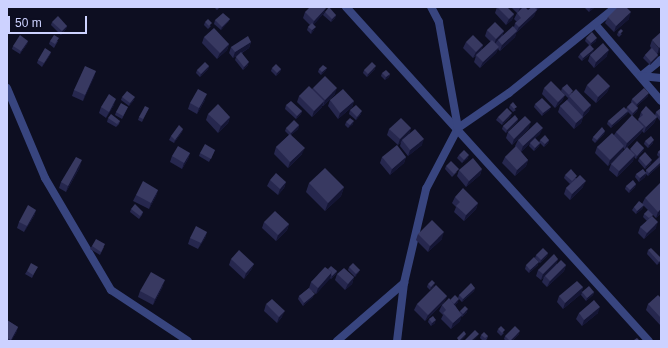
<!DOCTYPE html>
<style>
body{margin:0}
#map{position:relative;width:668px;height:348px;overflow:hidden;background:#0d0e21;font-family:Arial,sans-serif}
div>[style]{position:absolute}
.minor>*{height:8px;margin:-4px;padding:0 4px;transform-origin:4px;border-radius:4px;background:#38457f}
.wall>*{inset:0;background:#26274e}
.shaded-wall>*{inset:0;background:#141534}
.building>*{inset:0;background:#383961}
span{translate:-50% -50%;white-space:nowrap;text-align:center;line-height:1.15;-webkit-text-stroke:3px #0d0e21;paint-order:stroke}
.frame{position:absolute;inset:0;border:8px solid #cdd2ff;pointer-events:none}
.scale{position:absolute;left:8px;top:16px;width:79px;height:18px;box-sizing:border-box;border:2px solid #cdd2ff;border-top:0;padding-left:5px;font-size:12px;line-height:14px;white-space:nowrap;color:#cdd2ff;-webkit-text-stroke:3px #0d0e21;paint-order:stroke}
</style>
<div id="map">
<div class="minor">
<i style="left:346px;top:7px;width:451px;rotate:47.8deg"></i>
<i style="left:595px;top:24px;width:101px;rotate:49.4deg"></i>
<i style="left:641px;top:76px;width:26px;rotate:-39deg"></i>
<i style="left:641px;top:76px;width:20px;rotate:6deg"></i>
<i style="left:7px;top:88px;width:98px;rotate:67.1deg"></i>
<i style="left:45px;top:178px;width:130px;rotate:59.5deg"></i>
<i style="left:111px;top:290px;width:92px;rotate:33.5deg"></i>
<i style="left:458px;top:128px;width:62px;rotate:-34.5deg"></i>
<i style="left:509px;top:93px;width:137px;rotate:-38.8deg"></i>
<i style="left:337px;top:341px;width:89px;rotate:-40.9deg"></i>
<i style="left:397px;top:341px;width:58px;rotate:-83.1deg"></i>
<i style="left:404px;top:283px;width:97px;rotate:-76.8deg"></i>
<i style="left:426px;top:189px;width:69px;rotate:-62.3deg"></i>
<i style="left:458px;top:128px;width:108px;rotate:-100.2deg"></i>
<i style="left:439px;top:22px;width:17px;rotate:-118deg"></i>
</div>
<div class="wall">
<i style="clip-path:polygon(214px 7px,220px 7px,217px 10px)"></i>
<i style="clip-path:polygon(497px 7px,514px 14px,512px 20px,506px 25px,495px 13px)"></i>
<i style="clip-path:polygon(511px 7px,525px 7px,528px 10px,532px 7px,541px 7px,536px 11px,534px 16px,516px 33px,515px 37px,500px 51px,498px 49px,496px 53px,480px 68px,474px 62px,476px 56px,473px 58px,463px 48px,466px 42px,483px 45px,481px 51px,491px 42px,485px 36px,487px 30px,504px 31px,502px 36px,514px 27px,515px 23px,517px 22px,514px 19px,517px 13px)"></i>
<i style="clip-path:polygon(584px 7px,595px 7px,589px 12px)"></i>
<i style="clip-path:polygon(326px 8px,323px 14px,313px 25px,314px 30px,311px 34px,307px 30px,308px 27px,310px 25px,303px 18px,305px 12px)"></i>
<i style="clip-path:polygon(325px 12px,336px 15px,335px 18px,331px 22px,323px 15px)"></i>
<i style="clip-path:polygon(608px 17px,629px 19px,614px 32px,605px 23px)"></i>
<i style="clip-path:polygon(230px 19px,228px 22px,221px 30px,214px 24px,215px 20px)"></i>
<i style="clip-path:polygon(52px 22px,67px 26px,66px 29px,61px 35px,51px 25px)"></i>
<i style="clip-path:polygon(205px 22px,211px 26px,208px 29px,204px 25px)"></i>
<i style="clip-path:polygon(618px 32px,622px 34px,619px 37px,617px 35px)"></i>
<i style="clip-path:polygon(204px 37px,229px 44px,227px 50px,217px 59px,202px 43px)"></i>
<i style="clip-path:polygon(586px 38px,596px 41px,591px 45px,593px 52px,582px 61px,578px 57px,580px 54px,589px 45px,585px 41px)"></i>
<i style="clip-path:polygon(652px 40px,661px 51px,657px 54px,658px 55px,657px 58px,650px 65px,643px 58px,645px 55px,651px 48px,650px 46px)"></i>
<i style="clip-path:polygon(28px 41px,27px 44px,20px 54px,12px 49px,13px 46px)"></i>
<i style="clip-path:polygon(50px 41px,58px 41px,54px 48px,49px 44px)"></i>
<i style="clip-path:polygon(251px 42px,249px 48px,242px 53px,248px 65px,243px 70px,235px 60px,236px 57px,238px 55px,233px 58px,229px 53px,231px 47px)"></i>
<i style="clip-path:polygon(51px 52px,50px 55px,42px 67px,37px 63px,38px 60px)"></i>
<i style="clip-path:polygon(590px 55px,607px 56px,594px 68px,588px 61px)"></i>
<i style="clip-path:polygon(209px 66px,208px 69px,200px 77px,196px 73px,197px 70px)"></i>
<i style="clip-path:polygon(272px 68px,281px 69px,280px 72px,276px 76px,271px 71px)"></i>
<i style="clip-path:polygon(327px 68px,325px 71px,321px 75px,318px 72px,319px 69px)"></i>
<i style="clip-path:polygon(375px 69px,367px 77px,363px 73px,364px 70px)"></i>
<i style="clip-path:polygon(96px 71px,83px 101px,72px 96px,74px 90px)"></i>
<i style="clip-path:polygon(382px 73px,390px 74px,389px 77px,385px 80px,381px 76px)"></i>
<i style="clip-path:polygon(587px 85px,610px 86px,607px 92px,596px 103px,584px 92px)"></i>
<i style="clip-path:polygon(313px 88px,335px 94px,323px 106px,322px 106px,322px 107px,312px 117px,297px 102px,299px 96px,312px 89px)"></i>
<i style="clip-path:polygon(544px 88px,565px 95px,562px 101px,555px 108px,542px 94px)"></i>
<i style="clip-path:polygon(562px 88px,572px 93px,591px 105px,589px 111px,583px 117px,581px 123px,574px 129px,558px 112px,560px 106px,567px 100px,569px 97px,568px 98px,561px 91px)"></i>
<i style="clip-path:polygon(648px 96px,637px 106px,638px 108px,637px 111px,632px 116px,628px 112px,627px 114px,611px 128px,607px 124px,608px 121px,626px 109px,627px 107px,632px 102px,631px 102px,632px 99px)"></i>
<i style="clip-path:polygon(122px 97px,134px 100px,129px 106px,121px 100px)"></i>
<i style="clip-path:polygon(205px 100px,197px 114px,188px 109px,190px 103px)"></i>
<i style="clip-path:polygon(330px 100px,354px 101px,352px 107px,338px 119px,328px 106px)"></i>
<i style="clip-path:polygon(535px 104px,551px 107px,549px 110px,542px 116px,534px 107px)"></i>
<i style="clip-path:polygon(114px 105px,106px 118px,99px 113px,101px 107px)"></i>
<i style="clip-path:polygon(286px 105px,302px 111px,301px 114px,296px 119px,285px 109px)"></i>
<i style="clip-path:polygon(510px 105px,516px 110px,513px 112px,509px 108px)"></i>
<i style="clip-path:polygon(128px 107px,122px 119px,115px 115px,116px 112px)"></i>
<i style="clip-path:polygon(149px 108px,142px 122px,138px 120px,139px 117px)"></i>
<i style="clip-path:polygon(661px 108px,661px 121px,660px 121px,657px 117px,654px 123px,644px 133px,642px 131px,641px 133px,625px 149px,623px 148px,622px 152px,608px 166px,595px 153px,597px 147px,614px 135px,616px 132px,638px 121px,641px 112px,655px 115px,656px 112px)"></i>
<i style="clip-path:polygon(350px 110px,361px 114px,356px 120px,349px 114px)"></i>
<i style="clip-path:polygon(208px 114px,230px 117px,228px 123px,218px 133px,206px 120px)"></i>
<i style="clip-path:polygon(511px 116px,502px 125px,496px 120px,498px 117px)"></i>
<i style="clip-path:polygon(108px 118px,120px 121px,119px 124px,116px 127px,107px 122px)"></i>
<i style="clip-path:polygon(518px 119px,517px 122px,506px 133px,502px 129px,503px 126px)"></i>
<i style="clip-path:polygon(346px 122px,353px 124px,348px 128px,345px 125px)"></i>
<i style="clip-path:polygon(299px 125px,298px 129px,291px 135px,302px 154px,288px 168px,274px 154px,276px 147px,289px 135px,285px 131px,286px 128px)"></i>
<i style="clip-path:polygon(411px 128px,409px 134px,422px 145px,408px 156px,400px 146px,401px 142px,398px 145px,387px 135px,389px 129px)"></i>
<i style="clip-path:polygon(529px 128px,512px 145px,506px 138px,508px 132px)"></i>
<i style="clip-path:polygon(183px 129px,182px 132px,174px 143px,169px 140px,171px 136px)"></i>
<i style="clip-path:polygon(605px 131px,604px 134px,595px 143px,592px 140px,593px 137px)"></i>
<i style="clip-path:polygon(540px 134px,535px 138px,539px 143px,540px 140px,549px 140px,548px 143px,544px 147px,540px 143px,539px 146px,534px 151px,529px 146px,530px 143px,521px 152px,528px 160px,526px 166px,515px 176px,502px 163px,505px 157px,516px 147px,515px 146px,518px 140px)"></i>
<i style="clip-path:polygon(645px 141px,653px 143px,648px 148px,644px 144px)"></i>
<i style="clip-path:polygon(644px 148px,643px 151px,636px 159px,634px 157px,633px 161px,617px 177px,609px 170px,611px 164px,629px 150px)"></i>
<i style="clip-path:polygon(661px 149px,661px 164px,648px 176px,646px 174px,645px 177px,639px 182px,635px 177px,636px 174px,646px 172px,646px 170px,659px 157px,657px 155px,658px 152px)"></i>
<i style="clip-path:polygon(215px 150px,209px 162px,199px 156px,200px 153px)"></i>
<i style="clip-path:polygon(190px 153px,188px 159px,182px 169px,170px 162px,172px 156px)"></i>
<i style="clip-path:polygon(459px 155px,468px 158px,462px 163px,457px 158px)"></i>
<i style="clip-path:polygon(382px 157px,406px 157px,404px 163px,390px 175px,380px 163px)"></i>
<i style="clip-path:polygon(639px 158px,651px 163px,645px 169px,638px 161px)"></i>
<i style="clip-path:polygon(446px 166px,457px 172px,452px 177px,445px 169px)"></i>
<i style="clip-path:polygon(80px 167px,66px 192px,59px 188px,61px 182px)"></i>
<i style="clip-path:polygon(482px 169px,480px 175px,466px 187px,457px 176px,459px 170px)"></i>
<i style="clip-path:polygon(565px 175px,576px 178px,583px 187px,570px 200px,564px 194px,566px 188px,570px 184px,564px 178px)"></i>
<i style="clip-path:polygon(270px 180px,286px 182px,284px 188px,278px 195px,267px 186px)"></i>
<i style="clip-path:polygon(309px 183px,344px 187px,341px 196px,325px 211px,306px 192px)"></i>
<i style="clip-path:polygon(636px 184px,635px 187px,629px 193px,625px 189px,626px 186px)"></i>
<i style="clip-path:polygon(158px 190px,156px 196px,149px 209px,133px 201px,136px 195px)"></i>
<i style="clip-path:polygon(455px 197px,478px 203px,476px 209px,464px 221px,454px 212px,456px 207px,452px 203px)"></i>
<i style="clip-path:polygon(645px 198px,661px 213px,656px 218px,653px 215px,652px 216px,656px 228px,644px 239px,638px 233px,640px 227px,647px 221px,643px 217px,644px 214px,648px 210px,642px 204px)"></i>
<i style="clip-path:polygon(644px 205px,642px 209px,636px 214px,632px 210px,634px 207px)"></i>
<i style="clip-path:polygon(131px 209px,143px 212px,142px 215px,139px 219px,130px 212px)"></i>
<i style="clip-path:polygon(36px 210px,34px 216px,24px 232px,17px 228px,19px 222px)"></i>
<i style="clip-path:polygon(264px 222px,289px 224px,287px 230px,276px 241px,262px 228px)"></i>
<i style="clip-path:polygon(207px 232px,205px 238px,198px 249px,188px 244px,190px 238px)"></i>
<i style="clip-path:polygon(418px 234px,442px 239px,428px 252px,416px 240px)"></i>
<i style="clip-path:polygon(92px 246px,104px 247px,100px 255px,90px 249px)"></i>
<i style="clip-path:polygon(648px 250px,661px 262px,657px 265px,647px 254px)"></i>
<i style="clip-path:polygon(548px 253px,547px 256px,540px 263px,535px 258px,536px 255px)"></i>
<i style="clip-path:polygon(231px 259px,254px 264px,251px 270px,244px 279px,229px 265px)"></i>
<i style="clip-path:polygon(558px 259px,556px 264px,566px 265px,564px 271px,547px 287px,542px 282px,544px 277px,541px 280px,536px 276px,538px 270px)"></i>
<i style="clip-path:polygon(526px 265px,538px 265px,529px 273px,525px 269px)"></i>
<i style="clip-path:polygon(349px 267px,360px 270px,358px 273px,355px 277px,348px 270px)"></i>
<i style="clip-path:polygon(328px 269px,337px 271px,336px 274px,331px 279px,330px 278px,316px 294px,312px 291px,313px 297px,303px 306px,298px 299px,299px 296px,309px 288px,311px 282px)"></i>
<i style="clip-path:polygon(36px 270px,32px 278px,25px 274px,27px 271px)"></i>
<i style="clip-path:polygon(337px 274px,354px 277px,352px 284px,345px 290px,335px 280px)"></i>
<i style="clip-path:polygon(428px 284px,434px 286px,430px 290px,427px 287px)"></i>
<i style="clip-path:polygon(163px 286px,153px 305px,138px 297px,140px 291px)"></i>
<i style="clip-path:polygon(583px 287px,581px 294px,563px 309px,557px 302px,559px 296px)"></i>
<i style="clip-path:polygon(475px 288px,474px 291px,462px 302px,458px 298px,459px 295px)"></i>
<i style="clip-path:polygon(582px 292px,594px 292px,593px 295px,586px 301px,581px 295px)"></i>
<i style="clip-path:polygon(447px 296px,444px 302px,425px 321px,414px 310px,417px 304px)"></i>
<i style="clip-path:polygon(661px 298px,661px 326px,646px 310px,648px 304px)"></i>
<i style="clip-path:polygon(450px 300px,458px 302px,455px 305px,459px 312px,460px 311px,467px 312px,462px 317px,461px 316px,460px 321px,451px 329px,441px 319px,443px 315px,439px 311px,442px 305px)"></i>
<i style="clip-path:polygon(266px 304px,282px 317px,277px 323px,264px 311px)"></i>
<i style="clip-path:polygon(579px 313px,598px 313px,582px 326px,576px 319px)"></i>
<i style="clip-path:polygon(429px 319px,435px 323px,431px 326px,428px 322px)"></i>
<i style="clip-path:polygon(7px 320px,18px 327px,16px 333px,11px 341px,7px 341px)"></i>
<i style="clip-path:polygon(498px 329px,504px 333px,501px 336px,497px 332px)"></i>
<i style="clip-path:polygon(519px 334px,512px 341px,506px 341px,504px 339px,505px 336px)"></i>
<i style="clip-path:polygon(481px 335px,488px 336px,487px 339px,485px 341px,483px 341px,480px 338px)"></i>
</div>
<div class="shaded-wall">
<i style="clip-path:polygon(520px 7px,524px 7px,517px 14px,520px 8px)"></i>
<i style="clip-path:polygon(538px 7px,541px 7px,536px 11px)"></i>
<i style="clip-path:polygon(591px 7px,595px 7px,589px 12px)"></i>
<i style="clip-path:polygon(326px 8px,323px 14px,312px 27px,314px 21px)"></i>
<i style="clip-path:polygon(537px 10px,534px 16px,516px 33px,519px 27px)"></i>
<i style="clip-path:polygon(631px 12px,629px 19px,614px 32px,616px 26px)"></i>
<i style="clip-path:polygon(514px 14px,512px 20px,506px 25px,509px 19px)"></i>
<i style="clip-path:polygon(336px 15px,335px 18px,331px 22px,332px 19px)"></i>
<i style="clip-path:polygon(230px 19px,228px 22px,221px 30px,222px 27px)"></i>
<i style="clip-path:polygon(67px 26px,66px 29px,61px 35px,62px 31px)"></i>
<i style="clip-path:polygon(316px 27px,314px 30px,311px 34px,312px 30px)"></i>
<i style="clip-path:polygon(504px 31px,501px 37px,498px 40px,494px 45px,496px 39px)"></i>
<i style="clip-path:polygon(517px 31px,515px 37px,500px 51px,502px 45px)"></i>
<i style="clip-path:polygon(597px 38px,596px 41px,590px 46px,591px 43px)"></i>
<i style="clip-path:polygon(28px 41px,27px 44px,20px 54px,21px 51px)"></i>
<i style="clip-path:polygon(251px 42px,249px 48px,233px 58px,235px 52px)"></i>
<i style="clip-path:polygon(229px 44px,227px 50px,217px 59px,220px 53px)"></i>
<i style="clip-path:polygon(483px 45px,481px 51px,473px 58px,476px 52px)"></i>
<i style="clip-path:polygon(499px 47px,496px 53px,480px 68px,483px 62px)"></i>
<i style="clip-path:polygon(661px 47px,661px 51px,657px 55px,659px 48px)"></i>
<i style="clip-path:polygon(594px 49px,593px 52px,582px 61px,583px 58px)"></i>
<i style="clip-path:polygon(609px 50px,607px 56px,594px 68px,596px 62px)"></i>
<i style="clip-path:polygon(51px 52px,50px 55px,42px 67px,44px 63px)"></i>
<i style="clip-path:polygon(658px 55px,657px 58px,650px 65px,651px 62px)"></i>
<i style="clip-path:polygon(249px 62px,248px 65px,243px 70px,244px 67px)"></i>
<i style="clip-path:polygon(209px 66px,208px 69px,200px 77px,201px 74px)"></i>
<i style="clip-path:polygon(376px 66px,375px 69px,367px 77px,368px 74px)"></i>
<i style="clip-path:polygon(327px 68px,325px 71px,321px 75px,322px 72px)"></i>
<i style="clip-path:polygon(281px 69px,280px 72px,276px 76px,277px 73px)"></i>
<i style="clip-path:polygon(96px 71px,94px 78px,83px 101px,85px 95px)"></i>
<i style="clip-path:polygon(390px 74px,389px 77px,385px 80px,386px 77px)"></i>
<i style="clip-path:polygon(610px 86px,607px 92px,596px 103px,598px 97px)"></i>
<i style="clip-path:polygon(337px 88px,335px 94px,323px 106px,325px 100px)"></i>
<i style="clip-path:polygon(649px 93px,648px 96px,636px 107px,637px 104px)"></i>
<i style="clip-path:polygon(207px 94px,205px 100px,197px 114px,199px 108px)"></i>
<i style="clip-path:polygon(565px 95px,562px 101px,555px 108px,558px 102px)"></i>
<i style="clip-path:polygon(135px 97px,134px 100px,129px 106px,130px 103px)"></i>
<i style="clip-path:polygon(116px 99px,114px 105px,106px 118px,109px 112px)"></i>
<i style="clip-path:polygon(324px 101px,322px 107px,312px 117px,314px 111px)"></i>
<i style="clip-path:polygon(354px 101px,352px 107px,338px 119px,340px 113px)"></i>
<i style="clip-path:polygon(591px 105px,589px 111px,582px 118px,584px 112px)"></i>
<i style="clip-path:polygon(551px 107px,549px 110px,542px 116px,543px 113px)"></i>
<i style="clip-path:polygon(638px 108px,637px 111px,632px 116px,633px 113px)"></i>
<i style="clip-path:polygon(302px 111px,301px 114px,296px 119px,297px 116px)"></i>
<i style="clip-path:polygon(362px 111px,361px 114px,356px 120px,357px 117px)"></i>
<i style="clip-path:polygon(628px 111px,627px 114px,611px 128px,612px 125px)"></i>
<i style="clip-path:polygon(512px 113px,511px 116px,502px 125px,503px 122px)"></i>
<i style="clip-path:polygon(230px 117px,228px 123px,218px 133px,221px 126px)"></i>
<i style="clip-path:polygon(583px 117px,581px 123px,574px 129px,576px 123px)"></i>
<i style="clip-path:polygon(657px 117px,654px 123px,644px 133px,646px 127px)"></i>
<i style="clip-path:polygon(518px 119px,517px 122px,506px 133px,507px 130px)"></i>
<i style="clip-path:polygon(354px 121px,353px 124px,348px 128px,350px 125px)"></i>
<i style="clip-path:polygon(531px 122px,529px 128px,512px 145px,514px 139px)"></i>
<i style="clip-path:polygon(299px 125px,298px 129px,290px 136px,291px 133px)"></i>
<i style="clip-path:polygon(644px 127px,641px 133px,625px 149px,627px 143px)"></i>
<i style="clip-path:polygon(411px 128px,409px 134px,402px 140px,401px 142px,398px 145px,400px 139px)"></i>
<i style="clip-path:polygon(543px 128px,540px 134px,521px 152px,523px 146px)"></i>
<i style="clip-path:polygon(183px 129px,182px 132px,174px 143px,175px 140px)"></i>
<i style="clip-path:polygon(605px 131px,604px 134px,595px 143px,597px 140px)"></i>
<i style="clip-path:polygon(424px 139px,422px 145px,408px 156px,410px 150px)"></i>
<i style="clip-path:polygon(549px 140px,548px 143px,544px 147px,545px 144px)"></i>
<i style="clip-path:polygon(654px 140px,653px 143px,648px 148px,649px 145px)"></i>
<i style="clip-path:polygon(540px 143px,539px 146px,534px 151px,535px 148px)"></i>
<i style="clip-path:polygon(624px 146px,622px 152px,608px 166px,610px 160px)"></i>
<i style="clip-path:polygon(305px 148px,302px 154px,288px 168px,290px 162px)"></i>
<i style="clip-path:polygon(644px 148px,643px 151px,636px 159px,637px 156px)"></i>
<i style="clip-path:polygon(190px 153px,188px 159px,182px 169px,184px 163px)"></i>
<i style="clip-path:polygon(469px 155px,468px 158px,462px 163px,464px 160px)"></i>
<i style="clip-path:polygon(635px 155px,633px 161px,617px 177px,619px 171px)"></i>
<i style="clip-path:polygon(406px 157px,404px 163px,390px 175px,392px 169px)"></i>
<i style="clip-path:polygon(82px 160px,80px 167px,66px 192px,68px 186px)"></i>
<i style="clip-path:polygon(528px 160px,526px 166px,515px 176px,517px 170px)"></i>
<i style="clip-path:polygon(652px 160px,651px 163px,645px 169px,646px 166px)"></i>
<i style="clip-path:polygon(661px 162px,661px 164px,648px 176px,649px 173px)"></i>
<i style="clip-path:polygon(482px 169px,480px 175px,466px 187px,469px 181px)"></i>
<i style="clip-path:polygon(646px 173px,645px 177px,639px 182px,640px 178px)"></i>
<i style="clip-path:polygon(586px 181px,583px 187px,570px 200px,572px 194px)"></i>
<i style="clip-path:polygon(286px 182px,284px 188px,278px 195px,280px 189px)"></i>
<i style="clip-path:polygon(636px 184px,635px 187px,629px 193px,630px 190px)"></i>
<i style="clip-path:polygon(344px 187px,341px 196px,325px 211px,328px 203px)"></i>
<i style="clip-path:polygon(158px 190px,156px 196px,149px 209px,151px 203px)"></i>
<i style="clip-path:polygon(478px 203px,476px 209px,464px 221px,466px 215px)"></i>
<i style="clip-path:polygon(644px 205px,642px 209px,636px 214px,637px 211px)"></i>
<i style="clip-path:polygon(661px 209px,661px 213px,656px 218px,658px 212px)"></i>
<i style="clip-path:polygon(36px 210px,34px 216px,24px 232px,27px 226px)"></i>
<i style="clip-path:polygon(658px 222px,656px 228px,644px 239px,647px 233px)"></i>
<i style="clip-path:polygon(289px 224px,287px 230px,276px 241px,278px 235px)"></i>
<i style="clip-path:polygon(207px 232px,205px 238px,198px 249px,201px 243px)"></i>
<i style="clip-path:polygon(444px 232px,442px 239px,428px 252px,430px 246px)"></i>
<i style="clip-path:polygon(548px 253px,547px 256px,540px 263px,541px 260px)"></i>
<i style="clip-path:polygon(558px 259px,556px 265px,541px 280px,543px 274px)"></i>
<i style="clip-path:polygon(661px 260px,661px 262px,657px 265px,659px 262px)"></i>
<i style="clip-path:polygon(539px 262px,538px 265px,529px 273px,530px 270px)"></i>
<i style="clip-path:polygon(254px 264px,251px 270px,244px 279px,246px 273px)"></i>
<i style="clip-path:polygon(566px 265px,564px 271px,547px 287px,550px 281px)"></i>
<i style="clip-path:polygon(360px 270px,358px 273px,355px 277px,356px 274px)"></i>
<i style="clip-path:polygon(337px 271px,336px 274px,331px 279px,332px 276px)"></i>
<i style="clip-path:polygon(332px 272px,330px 279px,316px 294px,318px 288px)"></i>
<i style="clip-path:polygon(354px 277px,352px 284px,345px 290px,348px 284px)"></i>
<i style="clip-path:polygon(165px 280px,163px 286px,153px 305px,155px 299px)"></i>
<i style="clip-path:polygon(435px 283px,434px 286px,430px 290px,431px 287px)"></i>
<i style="clip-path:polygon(583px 287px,581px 294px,563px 309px,565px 303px)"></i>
<i style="clip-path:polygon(475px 288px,474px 291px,462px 302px,463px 299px)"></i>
<i style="clip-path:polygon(594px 292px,593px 295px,586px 301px,587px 298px)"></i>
<i style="clip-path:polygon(315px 294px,313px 297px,303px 306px,304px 303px)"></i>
<i style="clip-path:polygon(447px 296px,444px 302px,425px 321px,428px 315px)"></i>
<i style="clip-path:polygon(459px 299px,458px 302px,453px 307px,454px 304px)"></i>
<i style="clip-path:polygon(600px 307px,598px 313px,582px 326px,584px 320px)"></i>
<i style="clip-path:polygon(468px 309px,467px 312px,462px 317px,463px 314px)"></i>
<i style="clip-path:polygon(285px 311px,282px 317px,277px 323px,279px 317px)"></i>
<i style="clip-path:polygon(462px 315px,460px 321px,451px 329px,453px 323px)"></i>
<i style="clip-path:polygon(436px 320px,435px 323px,431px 326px,432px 323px)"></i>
<i style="clip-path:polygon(18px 327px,16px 333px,11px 341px,10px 341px)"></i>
<i style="clip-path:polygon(520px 331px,519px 334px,512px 341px,510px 341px)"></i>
<i style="clip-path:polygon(466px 334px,465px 337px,461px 341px,459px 341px)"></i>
<i style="clip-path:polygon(479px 334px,477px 337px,473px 341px,471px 341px)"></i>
</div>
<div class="building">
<i style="clip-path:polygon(310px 7px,324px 7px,326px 8px,314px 21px,305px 12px)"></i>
<i style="clip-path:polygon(329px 7px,336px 15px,332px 19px,325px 12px)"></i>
<i style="clip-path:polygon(497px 7px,507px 7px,514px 14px,509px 19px)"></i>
<i style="clip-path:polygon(523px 7px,525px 7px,528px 10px,532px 7px,534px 7px,537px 10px,519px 27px,515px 23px,521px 18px,517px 13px)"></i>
<i style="clip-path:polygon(618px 7px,626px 7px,631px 12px,616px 26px,608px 17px)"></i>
<i style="clip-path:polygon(223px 13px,230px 19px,222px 27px,215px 20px)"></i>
<i style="clip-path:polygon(58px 16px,67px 26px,62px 31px,52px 22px)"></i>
<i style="clip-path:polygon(208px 19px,212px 23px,209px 26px,205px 22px)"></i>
<i style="clip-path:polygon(495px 22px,504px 31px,496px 39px,487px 30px)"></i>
<i style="clip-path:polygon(312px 23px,316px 27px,312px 30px,308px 27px)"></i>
<i style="clip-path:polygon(513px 26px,517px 31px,502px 45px,498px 40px)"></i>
<i style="clip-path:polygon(214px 28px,229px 44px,220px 53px,204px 37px)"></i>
<i style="clip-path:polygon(621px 29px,623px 31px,620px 34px,618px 32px)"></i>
<i style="clip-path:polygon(592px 32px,597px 38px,591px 43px,586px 38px)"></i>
<i style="clip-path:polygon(661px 32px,661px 47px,659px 48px,652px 40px)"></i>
<i style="clip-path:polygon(20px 35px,28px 41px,21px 51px,13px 46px)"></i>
<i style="clip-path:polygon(54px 35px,59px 38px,55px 44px,50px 41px)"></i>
<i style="clip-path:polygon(473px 35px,483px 45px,476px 52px,466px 42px)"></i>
<i style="clip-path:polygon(248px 36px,251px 42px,235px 52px,231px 47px)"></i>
<i style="clip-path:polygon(492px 40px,499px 47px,483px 62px,476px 55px)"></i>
<i style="clip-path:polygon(603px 43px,609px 50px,596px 62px,590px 55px)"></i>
<i style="clip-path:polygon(590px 45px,594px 49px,583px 58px,580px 54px)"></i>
<i style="clip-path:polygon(45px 48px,51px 52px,44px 63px,38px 60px)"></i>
<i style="clip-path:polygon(652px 48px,658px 55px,651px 62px,645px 55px)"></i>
<i style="clip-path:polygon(241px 52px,249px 62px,244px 67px,236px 57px)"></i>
<i style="clip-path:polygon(205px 62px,209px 66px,201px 74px,197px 70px)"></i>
<i style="clip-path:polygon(372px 62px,376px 66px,368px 74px,364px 70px)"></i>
<i style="clip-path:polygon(276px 64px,281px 69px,277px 73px,272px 68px)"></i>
<i style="clip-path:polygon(323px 65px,327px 68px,322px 72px,319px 69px)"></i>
<i style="clip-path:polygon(85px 66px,96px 71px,85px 95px,74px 90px)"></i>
<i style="clip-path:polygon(386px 70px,390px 74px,386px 77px,382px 73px)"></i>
<i style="clip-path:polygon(598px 74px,610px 86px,598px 97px,587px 85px)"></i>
<i style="clip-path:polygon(325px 76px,337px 88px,325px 100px,313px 88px)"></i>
<i style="clip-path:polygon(551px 81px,565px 95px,558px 102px,544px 88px)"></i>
<i style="clip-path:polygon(567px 84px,573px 91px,569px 95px,562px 88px)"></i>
<i style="clip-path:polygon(309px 86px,324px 101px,314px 111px,299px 96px)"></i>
<i style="clip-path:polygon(644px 88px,649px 93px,637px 104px,632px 99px)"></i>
<i style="clip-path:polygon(198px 89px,207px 94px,199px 108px,190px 103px)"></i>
<i style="clip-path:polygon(343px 89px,354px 101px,340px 113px,330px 100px)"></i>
<i style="clip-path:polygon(576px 89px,591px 105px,584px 112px,569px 96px)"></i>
<i style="clip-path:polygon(127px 91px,135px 97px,130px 103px,122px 97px)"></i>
<i style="clip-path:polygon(109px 94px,116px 99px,109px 112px,101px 107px)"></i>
<i style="clip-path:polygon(542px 98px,551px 107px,543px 113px,535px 104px)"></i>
<i style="clip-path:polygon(567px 100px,583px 117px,576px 123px,560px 106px)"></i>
<i style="clip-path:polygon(291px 101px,302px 111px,297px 116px,286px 105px)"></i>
<i style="clip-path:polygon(513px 102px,517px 107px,514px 109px,510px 105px)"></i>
<i style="clip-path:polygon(632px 102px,638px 108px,633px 113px,627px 107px)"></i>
<i style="clip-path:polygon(121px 103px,128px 107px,123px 116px,116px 112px)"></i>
<i style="clip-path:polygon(218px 104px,230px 117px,221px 126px,208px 114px)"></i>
<i style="clip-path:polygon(356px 105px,362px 111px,357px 117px,350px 110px)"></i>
<i style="clip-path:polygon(145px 106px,149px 108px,143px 119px,139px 117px)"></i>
<i style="clip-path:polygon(646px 106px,657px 117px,646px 127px,638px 119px,643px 115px,641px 112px)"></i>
<i style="clip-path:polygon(624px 107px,628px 111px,612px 125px,608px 121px)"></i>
<i style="clip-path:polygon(507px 108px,512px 113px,503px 122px,498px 117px)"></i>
<i style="clip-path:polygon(661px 108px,661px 118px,656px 112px)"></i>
<i style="clip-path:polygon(111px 114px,120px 121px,117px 124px,108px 118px)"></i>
<i style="clip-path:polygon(515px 115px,518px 119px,507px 130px,503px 126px)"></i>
<i style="clip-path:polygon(632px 115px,644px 127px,627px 143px,616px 132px)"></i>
<i style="clip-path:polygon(525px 116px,531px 122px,514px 139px,508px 132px)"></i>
<i style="clip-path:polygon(350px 118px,354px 121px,350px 125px,346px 122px)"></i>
<i style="clip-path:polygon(401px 118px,411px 128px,400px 139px,389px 129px)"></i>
<i style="clip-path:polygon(294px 120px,299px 125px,291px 133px,286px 128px)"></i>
<i style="clip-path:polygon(537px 122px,543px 128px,523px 146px,518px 140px)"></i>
<i style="clip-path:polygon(179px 125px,183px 129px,175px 140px,171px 136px)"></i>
<i style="clip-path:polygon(602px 127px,605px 131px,597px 140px,593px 137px)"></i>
<i style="clip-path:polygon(415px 129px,424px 139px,410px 150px,402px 140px)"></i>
<i style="clip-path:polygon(612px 133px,624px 146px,610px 160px,597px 147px)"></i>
<i style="clip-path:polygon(290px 134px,305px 148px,290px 162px,276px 147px)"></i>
<i style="clip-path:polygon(545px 135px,549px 140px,545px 144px,540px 140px)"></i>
<i style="clip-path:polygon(651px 136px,654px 140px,649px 145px,645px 141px)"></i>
<i style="clip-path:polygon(535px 138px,540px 143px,535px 148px,530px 143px)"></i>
<i style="clip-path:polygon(637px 141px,644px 148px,637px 156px,630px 149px)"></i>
<i style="clip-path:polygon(205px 144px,215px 150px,211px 159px,200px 153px)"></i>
<i style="clip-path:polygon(397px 145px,406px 157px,392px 169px,382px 157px)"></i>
<i style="clip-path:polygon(178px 146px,190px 153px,184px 163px,172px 156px)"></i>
<i style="clip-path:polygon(516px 146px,528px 160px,517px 170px,505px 157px)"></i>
<i style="clip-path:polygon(627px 147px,635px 155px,619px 171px,611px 164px)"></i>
<i style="clip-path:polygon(661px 149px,661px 155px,658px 152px)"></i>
<i style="clip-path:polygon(464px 150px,469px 155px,464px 160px,459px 155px)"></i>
<i style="clip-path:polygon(645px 152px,652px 160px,646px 166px,639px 158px)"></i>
<i style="clip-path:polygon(76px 157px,82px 160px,68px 186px,61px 182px)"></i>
<i style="clip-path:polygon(660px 157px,661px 158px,661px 162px,649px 173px,646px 170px)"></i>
<i style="clip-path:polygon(473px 158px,482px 169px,469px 181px,459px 170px)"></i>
<i style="clip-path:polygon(451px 161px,459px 169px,454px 174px,446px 166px)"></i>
<i style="clip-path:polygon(325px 168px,344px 187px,328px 203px,309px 183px)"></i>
<i style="clip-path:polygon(571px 169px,577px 176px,572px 181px,565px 175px)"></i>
<i style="clip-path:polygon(643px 169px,646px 173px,640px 178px,636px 174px)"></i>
<i style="clip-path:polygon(276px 173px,286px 182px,280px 189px,270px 180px)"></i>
<i style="clip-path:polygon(580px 175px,586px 181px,572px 194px,566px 188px)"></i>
<i style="clip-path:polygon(633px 180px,636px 184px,630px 190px,626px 186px)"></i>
<i style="clip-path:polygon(143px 181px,158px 190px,151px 203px,136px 195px)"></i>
<i style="clip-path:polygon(661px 182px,661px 209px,658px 212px,645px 198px)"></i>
<i style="clip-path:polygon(463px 188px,478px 203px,466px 215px,456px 206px,460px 202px,455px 197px)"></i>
<i style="clip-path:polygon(639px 201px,644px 205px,637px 211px,634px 207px)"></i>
<i style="clip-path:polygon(135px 204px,143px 212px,140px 216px,131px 209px)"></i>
<i style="clip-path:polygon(28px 205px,36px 210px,27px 226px,19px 222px)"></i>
<i style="clip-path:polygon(648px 210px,653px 215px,649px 218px,644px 214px)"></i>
<i style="clip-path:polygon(275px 211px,289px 224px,278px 235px,264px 222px)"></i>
<i style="clip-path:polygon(652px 216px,658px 222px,647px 233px,640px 227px)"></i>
<i style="clip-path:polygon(432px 220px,444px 232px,430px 246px,418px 234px)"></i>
<i style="clip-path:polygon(196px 226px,207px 232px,201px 243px,190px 238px)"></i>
<i style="clip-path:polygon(96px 239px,105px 244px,101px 252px,92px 246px)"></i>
<i style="clip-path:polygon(543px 248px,548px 253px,541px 260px,536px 255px)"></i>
<i style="clip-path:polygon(651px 248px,661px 258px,661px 260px,659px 262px,648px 250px)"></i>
<i style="clip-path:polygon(239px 250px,254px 264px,246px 273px,231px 259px)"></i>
<i style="clip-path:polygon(554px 254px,558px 259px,543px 274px,538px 270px)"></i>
<i style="clip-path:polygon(534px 257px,539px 262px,530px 270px,526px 265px)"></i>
<i style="clip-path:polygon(561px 260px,566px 265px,550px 281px,545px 276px)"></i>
<i style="clip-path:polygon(31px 263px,38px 267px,33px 275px,27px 271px)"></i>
<i style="clip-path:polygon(353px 263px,360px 270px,356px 274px,349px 267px)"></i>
<i style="clip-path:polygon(331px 266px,337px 271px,332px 276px,331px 274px,332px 272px,328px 269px)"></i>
<i style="clip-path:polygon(325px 267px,332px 272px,318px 288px,311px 282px)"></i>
<i style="clip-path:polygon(344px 268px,354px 277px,348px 284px,337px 274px)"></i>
<i style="clip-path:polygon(151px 272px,165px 280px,155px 299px,140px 291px)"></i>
<i style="clip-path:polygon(432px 280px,435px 283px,431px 287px,428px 284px)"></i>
<i style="clip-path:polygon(577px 281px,583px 287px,565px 303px,559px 296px)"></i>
<i style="clip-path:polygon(471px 283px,475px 288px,463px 299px,459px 295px)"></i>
<i style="clip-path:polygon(436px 285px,447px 296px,428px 315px,417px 304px)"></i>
<i style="clip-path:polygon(589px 286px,594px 292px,587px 298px,582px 292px)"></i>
<i style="clip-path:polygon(309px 288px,315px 294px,304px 303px,299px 296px)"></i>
<i style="clip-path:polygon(455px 295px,459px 299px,454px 304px,450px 300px)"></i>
<i style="clip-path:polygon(658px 295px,661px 298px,661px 318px,648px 304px)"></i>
<i style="clip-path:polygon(449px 298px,462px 315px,453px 323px,443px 313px,446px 310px,442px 305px)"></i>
<i style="clip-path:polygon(272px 299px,285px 311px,279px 317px,266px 304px)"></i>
<i style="clip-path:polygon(594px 300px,600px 307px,584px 320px,579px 313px)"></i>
<i style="clip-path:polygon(465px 306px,468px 309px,463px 314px,460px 311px)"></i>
<i style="clip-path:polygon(433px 316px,436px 320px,432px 323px,429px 319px)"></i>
<i style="clip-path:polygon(7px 320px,18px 327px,11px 340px,7px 338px)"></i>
<i style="clip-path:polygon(501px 326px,505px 330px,502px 333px,498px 329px)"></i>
<i style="clip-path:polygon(515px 326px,520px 331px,510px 341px,505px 336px)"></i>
<i style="clip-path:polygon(475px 330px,479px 334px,471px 341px,464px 341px)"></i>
<i style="clip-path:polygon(464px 331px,466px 334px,459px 341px,457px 338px)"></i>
<i style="clip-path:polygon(484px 332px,488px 336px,485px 338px,481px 335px)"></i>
<i style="clip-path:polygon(637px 338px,640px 341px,635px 341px,634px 340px)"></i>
</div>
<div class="frame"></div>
<div class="scale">50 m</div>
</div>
